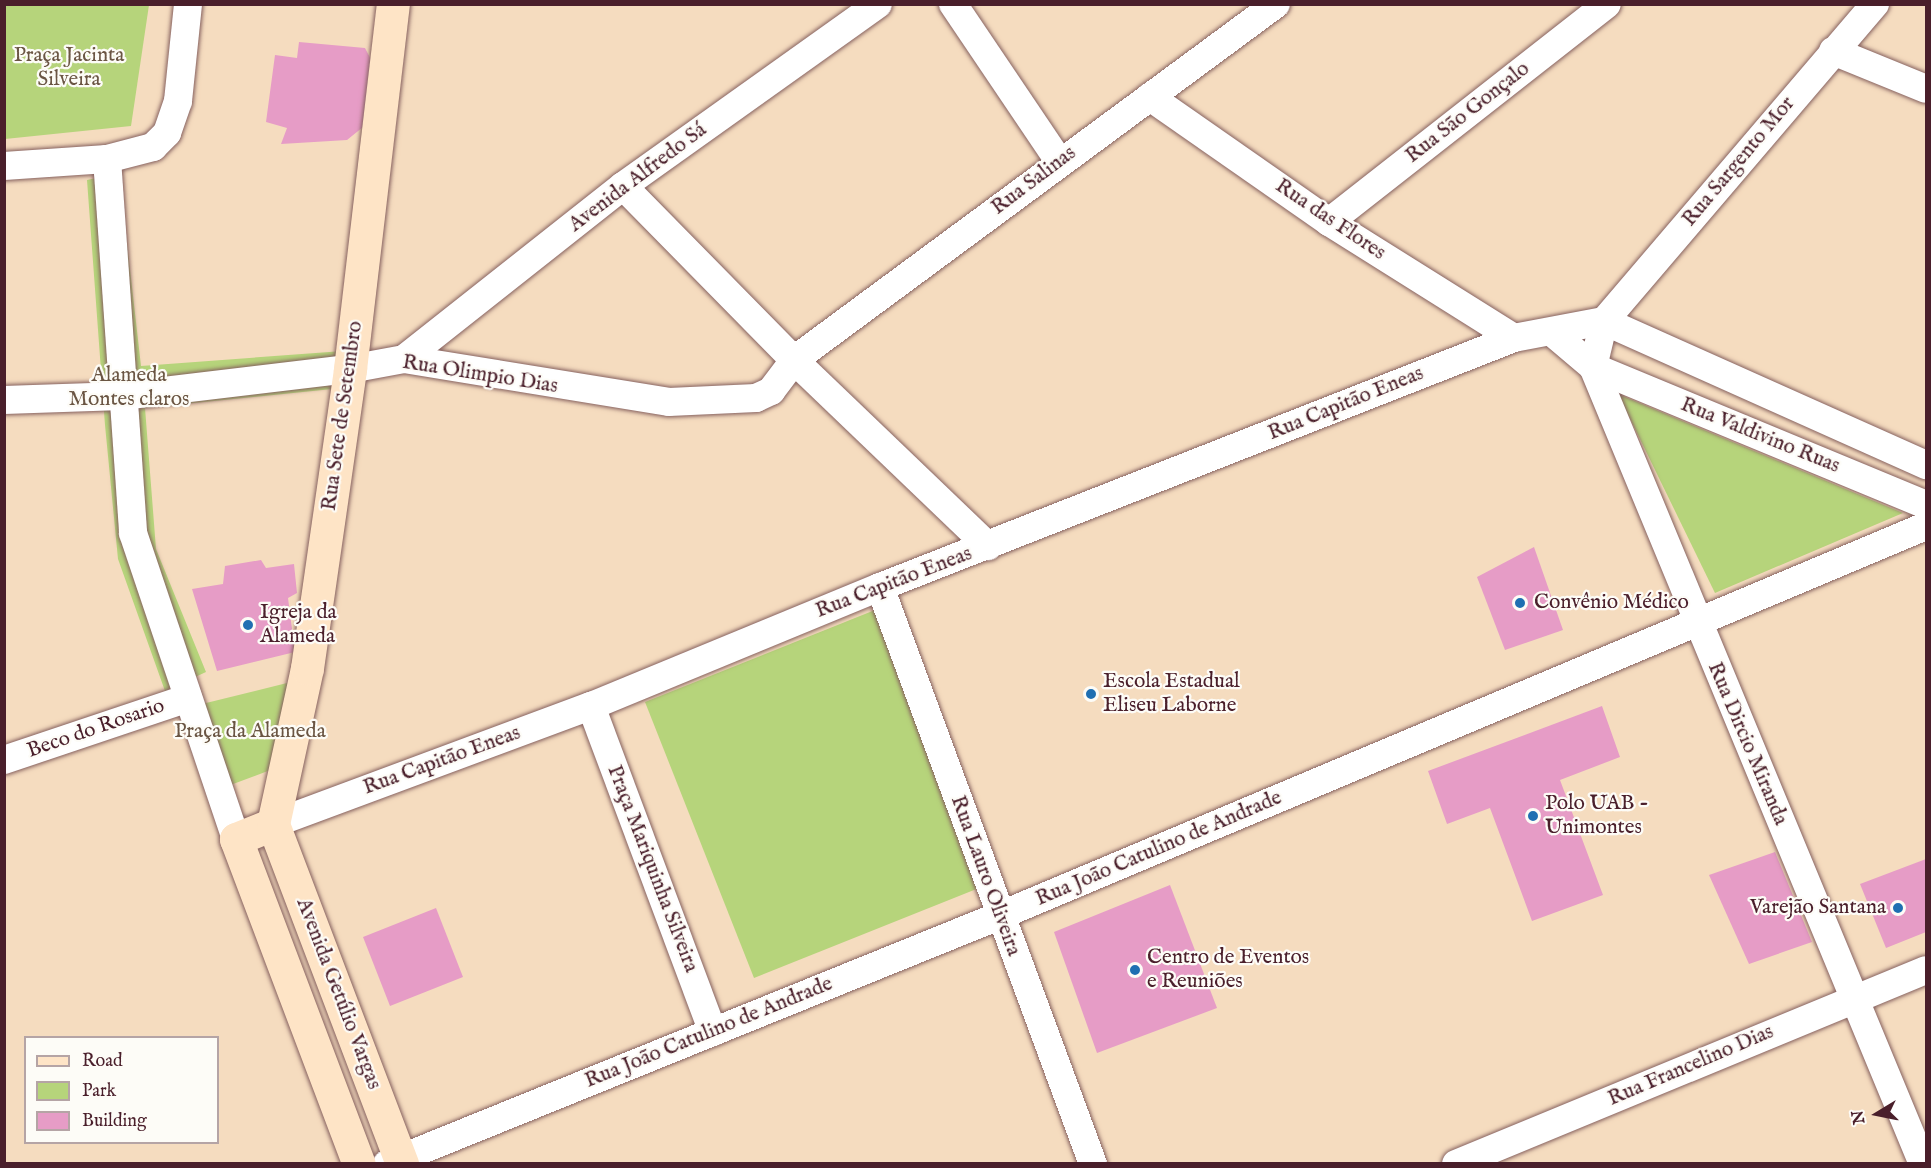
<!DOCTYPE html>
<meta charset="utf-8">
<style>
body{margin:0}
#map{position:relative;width:1931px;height:1168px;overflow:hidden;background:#f5dcbf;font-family:"IM FELL English",serif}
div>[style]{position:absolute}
.green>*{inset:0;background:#b6d47b}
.building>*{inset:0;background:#e69cc6}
.roads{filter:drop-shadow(0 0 2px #86615f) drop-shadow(0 0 2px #86615f)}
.street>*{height:28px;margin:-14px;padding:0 14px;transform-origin:14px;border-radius:14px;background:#fff}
.secondary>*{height:33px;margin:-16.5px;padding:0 16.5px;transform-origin:16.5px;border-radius:16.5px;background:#fee4c6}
.dots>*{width:16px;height:16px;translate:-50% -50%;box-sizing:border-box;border:3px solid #fdfcf7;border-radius:50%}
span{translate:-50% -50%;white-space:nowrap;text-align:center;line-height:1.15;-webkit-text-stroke:4.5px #fdfcf7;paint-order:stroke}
.park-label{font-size:21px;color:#6a5543}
.street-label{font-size:21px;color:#4a1f2b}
.poi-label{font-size:21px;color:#4a1f2b}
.left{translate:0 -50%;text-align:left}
.right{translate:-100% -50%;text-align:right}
.frame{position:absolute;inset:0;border:6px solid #4a1f2b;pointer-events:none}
.legend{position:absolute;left:24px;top:1036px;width:195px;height:108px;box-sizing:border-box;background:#fdfcf7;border:2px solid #b5a4a5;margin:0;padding:8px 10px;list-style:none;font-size:18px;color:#4a1f2b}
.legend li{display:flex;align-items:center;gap:12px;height:30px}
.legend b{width:30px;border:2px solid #b5a4a5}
.north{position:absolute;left:1847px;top:1084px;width:60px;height:60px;-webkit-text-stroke:4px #fdfcf7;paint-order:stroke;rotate:260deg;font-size:16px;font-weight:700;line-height:24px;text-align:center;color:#4a1f2b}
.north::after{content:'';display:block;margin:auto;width:21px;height:27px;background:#4a1f2b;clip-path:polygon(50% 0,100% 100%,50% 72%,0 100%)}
</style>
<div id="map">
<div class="green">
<i style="clip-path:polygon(5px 4px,149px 5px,131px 126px,5px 139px)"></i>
<i style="clip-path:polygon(119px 173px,141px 366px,343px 351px,342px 388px,145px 408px,156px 549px,206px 672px,165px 691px,118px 559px,105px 425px,87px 180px)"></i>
<i style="clip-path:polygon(1618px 394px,1903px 513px,1715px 593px)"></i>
<i style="clip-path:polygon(875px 610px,984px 886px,754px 978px,645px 702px)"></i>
<i style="clip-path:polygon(299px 680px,281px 766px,225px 787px,202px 704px)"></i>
</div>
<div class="building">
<i style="clip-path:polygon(299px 42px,365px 48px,378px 73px,368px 123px,347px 140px,281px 144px,287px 128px,266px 122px,275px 55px,297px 58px)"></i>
<i style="clip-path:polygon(1534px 547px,1563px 630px,1505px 650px,1477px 577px)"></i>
<i style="clip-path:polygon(261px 560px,266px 568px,294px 564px,297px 593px,288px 598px,295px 652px,217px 671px,192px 589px,223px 584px,225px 566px)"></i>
<i style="clip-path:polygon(1602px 706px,1620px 757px,1560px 780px,1603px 895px,1532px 921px,1490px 808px,1447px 824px,1428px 771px)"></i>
<i style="clip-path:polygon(1775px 852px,1812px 942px,1749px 964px,1709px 875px)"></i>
<i style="clip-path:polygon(1926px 859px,1926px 932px,1886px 948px,1860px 884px)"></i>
<i style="clip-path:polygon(1170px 885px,1217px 1008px,1097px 1053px,1054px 932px)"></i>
<i style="clip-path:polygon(436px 908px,463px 977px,390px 1006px,363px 937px)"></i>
</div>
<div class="roads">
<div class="street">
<i style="left:953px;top:4px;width:189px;rotate:56deg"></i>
<i style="left:1875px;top:4px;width:417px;rotate:130.5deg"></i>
<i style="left:1604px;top:321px;width:47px;rotate:103.4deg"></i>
<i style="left:1593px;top:367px;width:863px;rotate:67.51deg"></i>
<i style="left:1833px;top:51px;width:100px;rotate:22.2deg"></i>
<i style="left:1150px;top:97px;width:218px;rotate:34.9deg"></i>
<i style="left:1329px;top:222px;width:218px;rotate:32.1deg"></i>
<i style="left:107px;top:159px;width:375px;rotate:86deg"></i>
<i style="left:133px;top:533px;width:323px;rotate:71.4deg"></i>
<i style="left:4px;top:166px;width:103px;rotate:-3.9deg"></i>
<i style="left:107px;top:159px;width:48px;rotate:-14.6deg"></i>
<i style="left:153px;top:147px;width:20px;rotate:-45deg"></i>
<i style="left:167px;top:133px;width:34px;rotate:-71deg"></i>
<i style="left:178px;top:101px;width:98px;rotate:-84.1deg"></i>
<i style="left:623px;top:186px;width:244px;rotate:45.5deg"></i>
<i style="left:794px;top:360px;width:269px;rotate:43.8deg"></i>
<i style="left:1329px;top:222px;width:353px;rotate:-38.1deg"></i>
<i style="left:1604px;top:321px;width:353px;rotate:24.1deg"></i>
<i style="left:1553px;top:333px;width:52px;rotate:40.4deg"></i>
<i style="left:1593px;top:367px;width:360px;rotate:22.5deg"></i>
<i style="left:404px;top:359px;width:279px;rotate:-38.3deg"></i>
<i style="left:623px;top:186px;width:313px;rotate:-35.5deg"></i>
<i style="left:4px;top:400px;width:118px;rotate:-1.9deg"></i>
<i style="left:122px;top:396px;width:230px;rotate:-6.8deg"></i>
<i style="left:350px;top:369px;width:55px;rotate:-10.5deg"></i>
<i style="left:404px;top:359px;width:268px;rotate:9.2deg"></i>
<i style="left:669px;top:402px;width:87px;rotate:-2.6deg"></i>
<i style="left:756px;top:398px;width:17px;rotate:-25deg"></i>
<i style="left:771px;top:391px;width:39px;rotate:-53deg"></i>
<i style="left:794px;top:360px;width:599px;rotate:-36.45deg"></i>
<i style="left:880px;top:587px;width:615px;rotate:69.74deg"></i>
<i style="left:591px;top:706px;width:348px;rotate:69.5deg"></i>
<i style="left:4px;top:760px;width:194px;rotate:-18.6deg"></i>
<i style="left:273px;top:824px;width:339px;rotate:-20.4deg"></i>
<i style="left:591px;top:706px;width:313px;rotate:-22.4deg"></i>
<i style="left:880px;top:587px;width:681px;rotate:-21.44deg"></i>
<i style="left:1514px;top:338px;width:92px;rotate:-10.7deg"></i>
<i style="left:387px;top:1164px;width:660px;rotate:-22.06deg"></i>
<i style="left:999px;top:916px;width:1006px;rotate:-22.82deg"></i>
<i style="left:1456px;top:1164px;width:508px;rotate:-22.43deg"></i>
</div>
<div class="secondary">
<i style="left:273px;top:824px;width:160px;rotate:-77.7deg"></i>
<i style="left:307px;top:668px;width:302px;rotate:-81.8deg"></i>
<i style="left:350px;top:369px;width:368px;rotate:-83.3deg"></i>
<i style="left:273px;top:824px;width:40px;rotate:158deg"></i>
<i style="left:236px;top:839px;width:347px;rotate:69.3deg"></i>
<i style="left:273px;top:824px;width:364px;rotate:69.2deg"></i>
</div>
</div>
<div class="dots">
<i style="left:1520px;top:603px;background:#1f6fb2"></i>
<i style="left:248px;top:625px;background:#1f6fb2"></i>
<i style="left:1091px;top:694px;background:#1f6fb2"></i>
<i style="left:1533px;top:816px;background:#1f6fb2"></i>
<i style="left:1898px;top:908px;background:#1f6fb2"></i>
<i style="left:1135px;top:970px;background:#1f6fb2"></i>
</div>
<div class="park-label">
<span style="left:69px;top:68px">Praça Jacinta<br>Silveira</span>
<span style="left:129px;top:388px">Alameda<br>Montes claros</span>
<span style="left:250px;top:732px">Praça da Alameda</span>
</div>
<div class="street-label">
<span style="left:1468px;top:113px;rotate:-38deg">Rua São Gonçalo</span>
<span style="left:1739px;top:162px;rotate:-50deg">Rua Sargento Mor</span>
<span style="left:638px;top:178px;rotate:-37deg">Avenida Alfredo Sá</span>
<span style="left:1034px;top:181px;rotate:-37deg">Rua Salinas</span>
<span style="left:1330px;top:220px;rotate:34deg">Rua das Flores</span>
<span style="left:480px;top:375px;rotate:9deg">Rua Olimpio Dias</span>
<span style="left:1346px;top:404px;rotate:-22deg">Rua Capitão Eneas</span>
<span style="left:343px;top:416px;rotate:-82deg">Rua Sete de Setembro</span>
<span style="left:1760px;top:436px;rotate:22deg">Rua Valdivino Ruas</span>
<span style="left:894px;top:583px;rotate:-21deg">Rua Capitão Eneas</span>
<span style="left:96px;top:729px;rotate:-19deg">Beco do Rosario</span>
<span style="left:1747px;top:744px;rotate:67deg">Rua Dircio Miranda</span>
<span style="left:442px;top:761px;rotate:-20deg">Rua Capitão Eneas</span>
<span style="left:1159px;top:849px;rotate:-23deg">Rua João Catulino de Andrade</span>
<span style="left:652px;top:869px;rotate:69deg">Praça Mariquinha Silveira</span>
<span style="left:985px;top:876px;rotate:70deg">Rua Lauro Oliveira</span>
<span style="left:338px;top:994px;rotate:69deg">Avenida Getúlio Vargas</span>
<span style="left:709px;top:1033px;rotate:-22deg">Rua João Catulino de Andrade</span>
<span style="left:1691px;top:1066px;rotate:-23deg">Rua Francelino Dias</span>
</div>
<div class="poi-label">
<span class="left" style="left:1534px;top:603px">Convênio Médico</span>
<span class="left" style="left:260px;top:625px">Igreja da<br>Alameda</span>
<span class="left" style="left:1103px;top:694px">Escola Estadual<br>Eliseu Laborne</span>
<span class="left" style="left:1545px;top:816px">Polo UAB -<br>Unimontes</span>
<span class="right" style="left:1886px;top:908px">Varejão Santana</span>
<span class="left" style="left:1147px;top:970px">Centro de Eventos<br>e Reuniões</span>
</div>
<div class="frame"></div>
<ul class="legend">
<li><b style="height:8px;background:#fee4c6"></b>Road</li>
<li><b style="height:16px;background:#b6d47b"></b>Park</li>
<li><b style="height:16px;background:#e69cc6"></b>Building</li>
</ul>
<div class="north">N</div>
</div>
